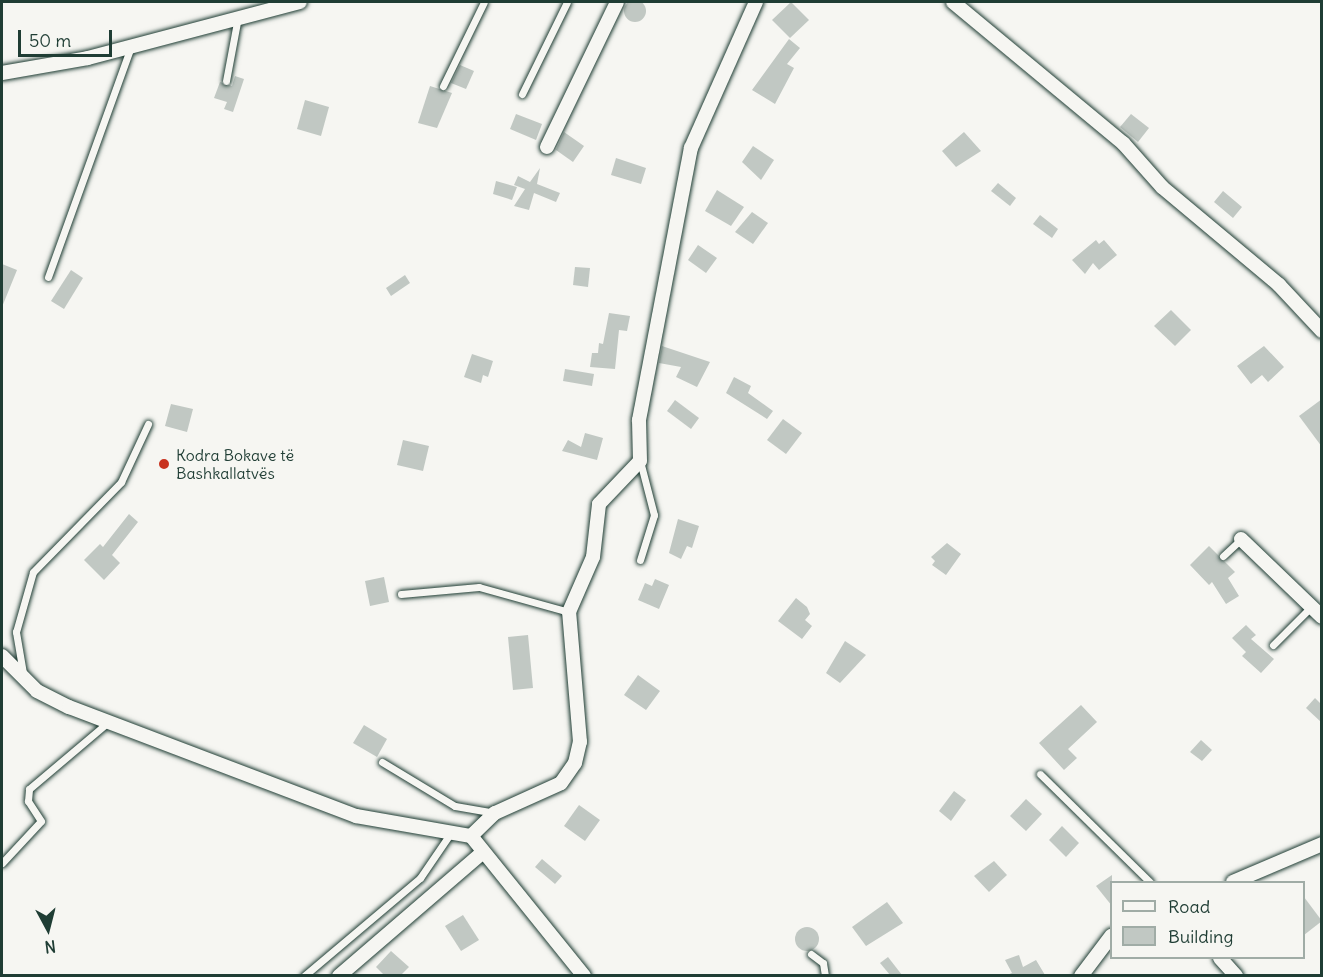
<!DOCTYPE html>
<meta charset="utf-8">
<style>
body{margin:0}
#map{position:relative;width:1323px;height:977px;overflow:hidden;background:#f6f6f2;font-family:Delius,sans-serif}
div>[style]{position:absolute}
.building>*{inset:0;background:#c1c8c3}
.round{border-radius:50%}
.roads{filter:drop-shadow(0 0 2px #1f3d34) drop-shadow(0 0 2px #1f3d34)}
.lane>*{height:7px;margin:-3.5px;padding:0 3.5px;transform-origin:3.5px;border-radius:3.5px;background:#f6f6f2}
.street>*{height:14px;margin:-7px;padding:0 7px;transform-origin:7px;border-radius:7px;background:#f6f6f2}
.dots>*{width:16px;height:16px;translate:-50% -50%;box-sizing:border-box;border:3px solid #f6f6f2;border-radius:50%}
span{translate:-50% -50%;white-space:nowrap;text-align:center;line-height:1.15;-webkit-text-stroke:4.5px #f6f6f2;paint-order:stroke}
.poi-label{font-size:16px;color:#1f3d34}
.left{translate:0 -50%;text-align:left}
.frame{position:absolute;inset:0;border:3px solid #1f3d34;pointer-events:none}
.legend{position:absolute;left:1110px;top:881px;width:195px;height:78px;box-sizing:border-box;background:#f6f6f2;border:2px solid #a0aca6;margin:0;padding:8px 10px;list-style:none;font-size:18px;color:#1f3d34}
.legend li{display:flex;align-items:center;gap:12px;height:30px}
.legend b{width:30px;border:2px solid #a0aca6}
.north{position:absolute;left:18px;top:899px;width:60px;height:60px;-webkit-text-stroke:4px #f6f6f2;paint-order:stroke;rotate:173deg;font-size:16px;font-weight:700;line-height:24px;text-align:center;color:#1f3d34}
.north::after{content:'';display:block;margin:auto;width:21px;height:27px;background:#1f3d34;clip-path:polygon(50% 0,100% 100%,50% 72%,0 100%)}
.scale{position:absolute;left:18px;top:30px;width:94px;height:27px;box-sizing:border-box;border:3px solid #1f3d34;border-top:0;padding-left:8px;font-size:18px;line-height:21px;white-space:nowrap;color:#1f3d34;-webkit-text-stroke:4px #f6f6f2;paint-order:stroke}
</style>
<div id="map">
<div class="building">
<i class="round" style="left:624px;top:0;width:22px;height:22px"></i>
<i style="clip-path:polygon(791px 2px,809px 20px,790px 38px,772px 20px)"></i>
<i style="clip-path:polygon(789px 39px,800px 48px,787px 64px,794px 68px,775px 104px,752px 90px)"></i>
<i style="clip-path:polygon(460px 65px,474px 71px,466px 89px,451px 83px)"></i>
<i style="clip-path:polygon(235px 76px,244px 79px,233px 112px,224px 109px,227px 102px,214px 98px,220px 82px,232px 86px)"></i>
<i style="clip-path:polygon(430px 86px,452px 93px,437px 128px,418px 123px)"></i>
<i style="clip-path:polygon(305px 100px,329px 107px,321px 136px,297px 129px)"></i>
<i style="clip-path:polygon(516px 114px,542px 124px,536px 140px,510px 129px)"></i>
<i style="clip-path:polygon(1131px 114px,1149px 128px,1138px 142px,1120px 127px)"></i>
<i style="clip-path:polygon(564px 132px,584px 146px,573px 162px,556px 150px)"></i>
<i style="clip-path:polygon(964px 132px,981px 151px,956px 167px,942px 151px)"></i>
<i style="clip-path:polygon(753px 146px,774px 160px,761px 180px,742px 162px)"></i>
<i style="clip-path:polygon(616px 158px,646px 168px,641px 184px,611px 175px)"></i>
<i style="clip-path:polygon(540px 168px,537px 184px,560px 193px,556px 202px,534px 193px,529px 210px,514px 206px,525px 189px,514px 185px,518px 176px,530px 182px)"></i>
<i style="clip-path:polygon(496px 181px,517px 187px,512px 200px,493px 194px)"></i>
<i style="clip-path:polygon(998px 183px,1016px 198px,1010px 206px,991px 191px)"></i>
<i style="clip-path:polygon(717px 190px,744px 207px,731px 226px,705px 211px)"></i>
<i style="clip-path:polygon(1223px 191px,1242px 207px,1233px 218px,1214px 202px)"></i>
<i style="clip-path:polygon(752px 212px,768px 223px,753px 244px,735px 232px)"></i>
<i style="clip-path:polygon(1040px 215px,1058px 229px,1052px 238px,1033px 224px)"></i>
<i style="clip-path:polygon(1096px 240px,1099px 244px,1104px 240px,1117px 255px,1099px 270px,1093px 263px,1085px 274px,1072px 260px)"></i>
<i style="clip-path:polygon(698px 245px,717px 258px,706px 273px,688px 260px)"></i>
<i style="clip-path:polygon(2px 264px,17px 270px,2px 307px)"></i>
<i style="clip-path:polygon(575px 267px,590px 268px,588px 287px,573px 285px)"></i>
<i style="clip-path:polygon(71px 270px,83px 278px,64px 309px,51px 301px)"></i>
<i style="clip-path:polygon(405px 275px,410px 283px,391px 296px,386px 288px)"></i>
<i style="clip-path:polygon(1171px 310px,1191px 330px,1175px 346px,1154px 326px)"></i>
<i style="clip-path:polygon(609px 313px,630px 316px,627px 331px,619px 330px,615px 369px,590px 367px,592px 353px,598px 353px,599px 343px,603px 344px)"></i>
<i style="clip-path:polygon(662px 346px,710px 362px,697px 387px,676px 377px,681px 367px,659px 363px)"></i>
<i style="clip-path:polygon(1264px 346px,1284px 367px,1268px 382px,1262px 375px,1251px 384px,1237px 366px)"></i>
<i style="clip-path:polygon(472px 354px,493px 361px,488px 377px,483px 375px,481px 383px,464px 377px)"></i>
<i style="clip-path:polygon(565px 369px,594px 374px,592px 386px,563px 381px)"></i>
<i style="clip-path:polygon(734px 377px,751px 386px,748px 393px,773px 411px,767px 419px,726px 393px)"></i>
<i style="clip-path:polygon(1322px 399px,1322px 447px,1299px 416px)"></i>
<i style="clip-path:polygon(675px 400px,699px 418px,691px 429px,667px 411px)"></i>
<i style="clip-path:polygon(171px 404px,193px 409px,187px 432px,165px 426px)"></i>
<i style="clip-path:polygon(783px 419px,802px 433px,786px 454px,767px 440px)"></i>
<i style="clip-path:polygon(585px 433px,603px 438px,597px 460px,562px 451px,568px 440px,581px 447px)"></i>
<i style="clip-path:polygon(403px 440px,429px 446px,423px 471px,397px 465px)"></i>
<i style="clip-path:polygon(129px 514px,138px 522px,112px 555px,120px 563px,104px 580px,84px 560px,100px 544px,103px 547px)"></i>
<i style="clip-path:polygon(678px 519px,699px 526px,692px 548px,687px 546px,681px 559px,669px 553px)"></i>
<i style="clip-path:polygon(947px 543px,961px 554px,946px 575px,932px 565px,935px 561px,931px 557px)"></i>
<i style="clip-path:polygon(1209px 546px,1235px 572px,1228px 578px,1239px 596px,1226px 604px,1212px 582px,1209px 585px,1190px 565px)"></i>
<i style="clip-path:polygon(384px 577px,389px 602px,370px 606px,365px 581px)"></i>
<i style="clip-path:polygon(655px 579px,669px 585px,659px 609px,638px 600px,645px 583px,652px 586px)"></i>
<i style="clip-path:polygon(796px 598px,807px 607px,810px 614px,805px 620px,812px 626px,802px 639px,778px 621px)"></i>
<i style="clip-path:polygon(1246px 625px,1256px 635px,1251px 639px,1274px 659px,1261px 673px,1242px 656px,1246px 652px,1232px 638px)"></i>
<i style="clip-path:polygon(528px 635px,533px 688px,513px 690px,508px 637px)"></i>
<i style="clip-path:polygon(845px 641px,866px 655px,840px 683px,826px 673px)"></i>
<i style="clip-path:polygon(638px 675px,660px 691px,646px 710px,624px 695px)"></i>
<i style="clip-path:polygon(1315px 698px,1322px 705px,1322px 723px,1306px 708px)"></i>
<i style="clip-path:polygon(1081px 705px,1097px 722px,1068px 749px,1077px 758px,1064px 770px,1039px 743px)"></i>
<i style="clip-path:polygon(364px 725px,387px 739px,377px 757px,353px 743px)"></i>
<i style="clip-path:polygon(1201px 740px,1212px 750px,1202px 761px,1190px 752px)"></i>
<i style="clip-path:polygon(954px 791px,966px 800px,951px 821px,939px 811px)"></i>
<i style="clip-path:polygon(1026px 799px,1042px 814px,1026px 831px,1010px 816px)"></i>
<i style="clip-path:polygon(579px 805px,600px 820px,585px 841px,564px 826px)"></i>
<i style="clip-path:polygon(1062px 826px,1079px 843px,1066px 857px,1049px 840px)"></i>
<i style="clip-path:polygon(542px 859px,562px 876px,555px 884px,535px 867px)"></i>
<i style="clip-path:polygon(994px 861px,1007px 875px,989px 892px,974px 876px)"></i>
<i style="clip-path:polygon(1112px 875px,1112px 906px,1096px 886px)"></i>
<i style="clip-path:polygon(1304px 897px,1322px 921px,1304px 935px)"></i>
<i style="clip-path:polygon(887px 902px,903px 923px,866px 946px,852px 927px)"></i>
<i style="clip-path:polygon(463px 915px,479px 940px,461px 951px,445px 926px)"></i>
<i class="round" style="left:795px;top:927px;width:24px;height:24px"></i>
<i style="clip-path:polygon(391px 951px,409px 967px,401px 975px,384px 975px,376px 967px)"></i>
<i style="clip-path:polygon(1019px 955px,1023px 967px,1036px 960px,1045px 975px,1007px 975px,1012px 973px,1005px 960px)"></i>
<i style="clip-path:polygon(888px 957px,902px 975px,890px 975px,880px 963px)"></i>
</div>
<div class="roads">
<div class="lane">
<i style="left:226px;top:81px;width:65px;rotate:-79.4deg"></i>
<i style="left:443px;top:86px;width:93px;rotate:-64deg"></i>
<i style="left:522px;top:94px;width:102px;rotate:-63.9deg"></i>
<i style="left:48px;top:277px;width:245px;rotate:-70.2deg"></i>
<i style="left:1223px;top:556px;width:25px;rotate:-43deg"></i>
<i style="left:640px;top:560px;width:47px;rotate:-72.7deg"></i>
<i style="left:654px;top:515px;width:56px;rotate:-104.5deg"></i>
<i style="left:401px;top:594px;width:78px;rotate:-5.1deg"></i>
<i style="left:479px;top:587px;width:93px;rotate:15.5deg"></i>
<i style="left:1273px;top:645px;width:54px;rotate:-45deg"></i>
<i style="left:23px;top:673px;width:42px;rotate:-99.7deg"></i>
<i style="left:16px;top:632px;width:62px;rotate:-74.2deg"></i>
<i style="left:33px;top:572px;width:126px;rotate:-45.6deg"></i>
<i style="left:121px;top:482px;width:64px;rotate:-65deg"></i>
<i style="left:382px;top:762px;width:85px;rotate:31.1deg"></i>
<i style="left:455px;top:806px;width:41px;rotate:9.9deg"></i>
<i style="left:1040px;top:774px;width:154px;rotate:44.5deg"></i>
<i style="left:2px;top:863px;width:57px;rotate:-47.1deg"></i>
<i style="left:41px;top:821px;width:24px;rotate:-123deg"></i>
<i style="left:28px;top:801px;width:12px;rotate:-85deg"></i>
<i style="left:29px;top:789px;width:102px;rotate:-40.2deg"></i>
<i style="left:811px;top:954px;width:15px;rotate:37deg"></i>
<i style="left:823px;top:963px;width:13px;rotate:81deg"></i>
<i style="left:304px;top:976px;width:152px;rotate:-40.2deg"></i>
<i style="left:420px;top:878px;width:53px;rotate:-55.7deg"></i>
</div>
<div class="street">
<i style="left:953px;top:2px;width:221px;rotate:39.7deg"></i>
<i style="left:1123px;top:143px;width:59px;rotate:48.4deg"></i>
<i style="left:1162px;top:187px;width:153px;rotate:39.9deg"></i>
<i style="left:1279px;top:285px;width:63px;rotate:46.9deg"></i>
<i style="left:2px;top:73px;width:87px;rotate:-9.9deg"></i>
<i style="left:88px;top:58px;width:219px;rotate:-14.8deg"></i>
<i style="left:547px;top:147px;width:161px;rotate:-64.2deg"></i>
<i style="left:1241px;top:539px;width:112px;rotate:43.9deg"></i>
<i style="left:2px;top:656px;width:49px;rotate:45deg"></i>
<i style="left:37px;top:691px;width:36px;rotate:27deg"></i>
<i style="left:69px;top:707px;width:307px;rotate:20.8deg"></i>
<i style="left:356px;top:816px;width:117px;rotate:9.9deg"></i>
<i style="left:1233px;top:882px;width:97px;rotate:-23.1deg"></i>
<i style="left:1220px;top:958px;width:24px;rotate:48deg"></i>
<i style="left:339px;top:976px;width:187px;rotate:-40.7deg"></i>
<i style="left:584px;top:976px;width:180px;rotate:-128.9deg"></i>
<i style="left:471px;top:836px;width:33px;rotate:-44deg"></i>
<i style="left:495px;top:813px;width:72px;rotate:-24.4deg"></i>
<i style="left:561px;top:783px;width:24px;rotate:-55deg"></i>
<i style="left:575px;top:763px;width:22px;rotate:-77deg"></i>
<i style="left:580px;top:742px;width:130px;rotate:-94.8deg"></i>
<i style="left:569px;top:612px;width:60px;rotate:-66.4deg"></i>
<i style="left:593px;top:557px;width:53px;rotate:-83.5deg"></i>
<i style="left:599px;top:504px;width:59px;rotate:-46.4deg"></i>
<i style="left:640px;top:461px;width:41px;rotate:-91.4deg"></i>
<i style="left:639px;top:420px;width:277px;rotate:-79.2deg"></i>
<i style="left:691px;top:148px;width:160px;rotate:-66deg"></i>
<i style="left:1081px;top:976px;width:51px;rotate:-52.9deg"></i>
</div>
</div>
<div class="dots">
<i style="left:164px;top:464px;background:#c8321e"></i>
</div>
<div class="poi-label">
<span class="left" style="left:176px;top:464px">Kodra Bokave të<br>Bashkallatvës</span>
</div>
<div class="frame"></div>
<ul class="legend">
<li><b style="height:8px;background:#f6f6f2"></b>Road</li>
<li><b style="height:16px;background:#c1c8c3"></b>Building</li>
</ul>
<div class="north">N</div>
<div class="scale">50 m</div>
</div>
